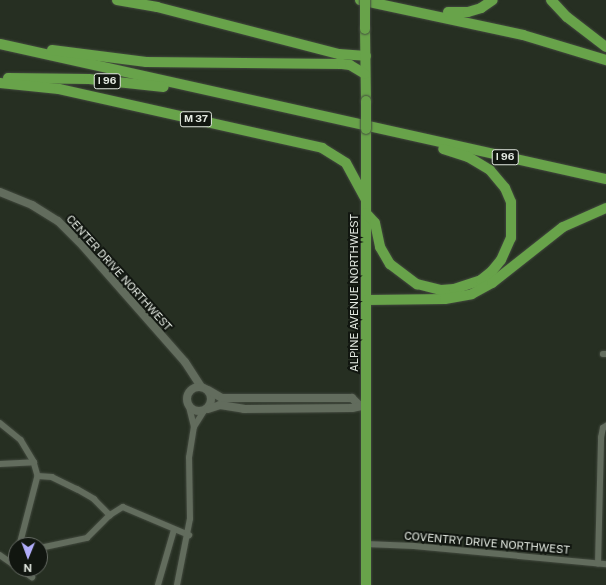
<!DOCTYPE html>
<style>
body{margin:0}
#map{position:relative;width:606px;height:585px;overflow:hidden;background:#262f22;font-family:"Public Sans",sans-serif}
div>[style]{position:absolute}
.roads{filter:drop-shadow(0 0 1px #42493e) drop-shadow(0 0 1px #42493e)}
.street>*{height:5.5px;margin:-2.75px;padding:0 2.75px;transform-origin:2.75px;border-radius:2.75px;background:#626c5d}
.secondary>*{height:8px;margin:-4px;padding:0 4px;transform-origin:4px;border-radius:4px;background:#626c5d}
.secondary>.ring{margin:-4px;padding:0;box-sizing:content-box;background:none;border:8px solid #626c5d;border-radius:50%}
.highway>*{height:10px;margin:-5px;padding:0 5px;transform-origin:5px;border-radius:5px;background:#68a34a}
.bridges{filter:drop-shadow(0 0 1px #42493e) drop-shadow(0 0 1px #42493e)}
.highway-bridge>*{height:10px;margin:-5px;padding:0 5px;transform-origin:5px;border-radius:5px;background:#68a34a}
span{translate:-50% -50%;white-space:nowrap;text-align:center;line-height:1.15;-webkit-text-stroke:4px #111610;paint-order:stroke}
.shield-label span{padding:1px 3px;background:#111610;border:1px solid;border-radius:3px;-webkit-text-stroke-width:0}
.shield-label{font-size:10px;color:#e2e8e0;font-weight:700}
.street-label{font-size:11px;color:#e2e8e0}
.north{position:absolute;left:8px;top:537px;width:40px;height:40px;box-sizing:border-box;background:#111610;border:1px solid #656a63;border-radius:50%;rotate:181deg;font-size:11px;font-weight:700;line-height:16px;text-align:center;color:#e2e8e0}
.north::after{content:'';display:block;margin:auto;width:14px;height:18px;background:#b1adfa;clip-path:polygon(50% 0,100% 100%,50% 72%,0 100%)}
</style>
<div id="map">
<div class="roads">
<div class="street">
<i style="left:603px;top:354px;width:3px"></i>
<i style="left:0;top:423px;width:27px;rotate:39deg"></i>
<i style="left:21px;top:440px;width:26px;rotate:59deg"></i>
<i style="left:34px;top:462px;width:15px;rotate:74deg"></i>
<i style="left:38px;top:476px;width:71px;rotate:104.6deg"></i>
<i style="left:194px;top:427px;width:19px;rotate:-58deg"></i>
<i style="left:0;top:464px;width:34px;rotate:-3deg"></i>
<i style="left:38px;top:476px;width:14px;rotate:4deg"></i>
<i style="left:52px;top:477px;width:28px;rotate:26deg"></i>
<i style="left:77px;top:489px;width:20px;rotate:30deg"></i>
<i style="left:94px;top:499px;width:23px;rotate:45deg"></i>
<i style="left:366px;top:544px;width:48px;rotate:2.4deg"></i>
<i style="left:414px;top:546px;width:193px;rotate:5.4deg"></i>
<i style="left:40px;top:548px;width:48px;rotate:-12deg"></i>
<i style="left:87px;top:538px;width:33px;rotate:-45deg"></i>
<i style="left:110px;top:515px;width:15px;rotate:-32deg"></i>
<i style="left:123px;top:507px;width:72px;rotate:23deg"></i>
<i style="left:0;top:555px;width:19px;rotate:35deg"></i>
<i style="left:11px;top:562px;width:9px;rotate:-58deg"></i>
<i style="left:598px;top:564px;width:126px;rotate:-88.6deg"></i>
<i style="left:601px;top:438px;width:10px;rotate:-79deg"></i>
<i style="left:603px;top:428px;width:4px;rotate:-34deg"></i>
<i style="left:21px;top:569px;width:14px;rotate:36deg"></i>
<i style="left:158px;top:585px;width:57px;rotate:-73.8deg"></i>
<i style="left:177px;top:585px;width:67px;rotate:-78.9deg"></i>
<i style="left:190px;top:519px;width:61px;rotate:-90.9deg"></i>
<i style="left:189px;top:458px;width:31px;rotate:-81deg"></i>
<i style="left:194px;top:427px;width:21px;rotate:-104deg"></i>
</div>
<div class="secondary">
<i style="left:0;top:192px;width:35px;rotate:22deg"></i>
<i style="left:32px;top:205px;width:31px;rotate:32deg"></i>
<i style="left:58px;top:221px;width:35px;rotate:45deg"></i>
<i style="left:83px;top:246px;width:154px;rotate:48.7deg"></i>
<i style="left:185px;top:362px;width:30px;rotate:57deg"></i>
<i class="ring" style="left:187px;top:387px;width:16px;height:16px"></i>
<i style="left:208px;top:390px;width:16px;rotate:30deg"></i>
<i style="left:222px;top:398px;width:130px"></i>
<i style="left:352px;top:398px;width:10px;rotate:45deg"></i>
<i style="left:208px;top:409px;width:13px;rotate:-18deg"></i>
<i style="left:220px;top:405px;width:24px;rotate:9deg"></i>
<i style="left:244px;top:409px;width:108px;rotate:-0.5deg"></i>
<i style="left:352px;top:408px;width:15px;rotate:-11deg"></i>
</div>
<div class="highway">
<i style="left:117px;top:0;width:41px;rotate:9.9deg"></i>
<i style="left:157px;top:7px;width:188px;rotate:14.5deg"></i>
<i style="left:339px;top:54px;width:27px;rotate:4deg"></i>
<i style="left:360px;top:0;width:167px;rotate:12.1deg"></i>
<i style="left:523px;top:35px;width:87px;rotate:16.8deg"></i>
<i style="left:551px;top:0;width:23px;rotate:47deg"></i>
<i style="left:567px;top:17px;width:49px;rotate:37.6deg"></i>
<i style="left:448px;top:12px;width:20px"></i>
<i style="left:468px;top:12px;width:14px;rotate:-17deg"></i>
<i style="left:481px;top:8px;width:14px;rotate:-34deg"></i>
<i style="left:365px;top:29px;width:72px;rotate:89.2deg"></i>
<i style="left:0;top:44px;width:621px;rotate:12.56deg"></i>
<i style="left:52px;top:50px;width:95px;rotate:7.3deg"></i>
<i style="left:146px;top:62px;width:196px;rotate:0.6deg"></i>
<i style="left:342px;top:64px;width:8px;rotate:7deg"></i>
<i style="left:350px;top:65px;width:17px;rotate:31deg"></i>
<i style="left:8px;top:78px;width:81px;rotate:0.7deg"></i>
<i style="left:89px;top:79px;width:75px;rotate:6.1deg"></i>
<i style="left:0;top:83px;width:59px;rotate:5.8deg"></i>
<i style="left:59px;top:89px;width:270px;rotate:12.6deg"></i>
<i style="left:322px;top:148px;width:28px;rotate:32deg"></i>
<i style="left:346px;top:163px;width:42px;rotate:61.6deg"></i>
<i style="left:366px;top:129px;width:456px;rotate:90deg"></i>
<i style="left:366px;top:213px;width:13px;rotate:48deg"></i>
<i style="left:375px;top:223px;width:25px;rotate:78deg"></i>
<i style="left:380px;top:247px;width:20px;rotate:60deg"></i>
<i style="left:390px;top:264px;width:34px;rotate:37deg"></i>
<i style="left:417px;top:284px;width:25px;rotate:14deg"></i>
<i style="left:441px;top:290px;width:13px;rotate:-4deg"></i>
<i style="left:454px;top:289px;width:28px;rotate:-18deg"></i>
<i style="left:481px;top:280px;width:14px;rotate:-39deg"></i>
<i style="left:492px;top:271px;width:14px;rotate:-51deg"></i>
<i style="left:501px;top:260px;width:24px;rotate:-66deg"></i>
<i style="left:511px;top:238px;width:36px;rotate:-90deg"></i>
<i style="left:511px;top:202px;width:15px;rotate:-113deg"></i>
<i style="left:505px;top:188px;width:23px;rotate:-130deg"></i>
<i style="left:490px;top:170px;width:26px;rotate:-149deg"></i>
<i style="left:468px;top:157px;width:26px;rotate:-162deg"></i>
<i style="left:367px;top:300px;width:78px;rotate:-0.7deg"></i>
<i style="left:445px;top:299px;width:27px;rotate:-10deg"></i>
<i style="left:472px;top:294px;width:23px;rotate:-29deg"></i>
<i style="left:492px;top:283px;width:90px;rotate:-38.3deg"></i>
<i style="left:563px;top:227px;width:47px;rotate:-23.8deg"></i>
</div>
</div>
<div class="bridges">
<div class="highway-bridge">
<i style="left:365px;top:0;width:29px;rotate:90deg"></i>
<i style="left:366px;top:101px;width:28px;rotate:90deg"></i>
</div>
</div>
<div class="shield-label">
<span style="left:107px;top:81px">I 96</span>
<span style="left:196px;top:119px">M 37</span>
<span style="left:505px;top:157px">I 96</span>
</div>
<div class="street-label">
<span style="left:119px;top:273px;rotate:48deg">CENTER DRIVE NORTHWEST</span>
<span style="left:354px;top:293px;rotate:-90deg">ALPINE AVENUE NORTHWEST</span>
<span style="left:487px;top:543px;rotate:5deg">COVENTRY DRIVE NORTHWEST</span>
</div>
<div class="north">N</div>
</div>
